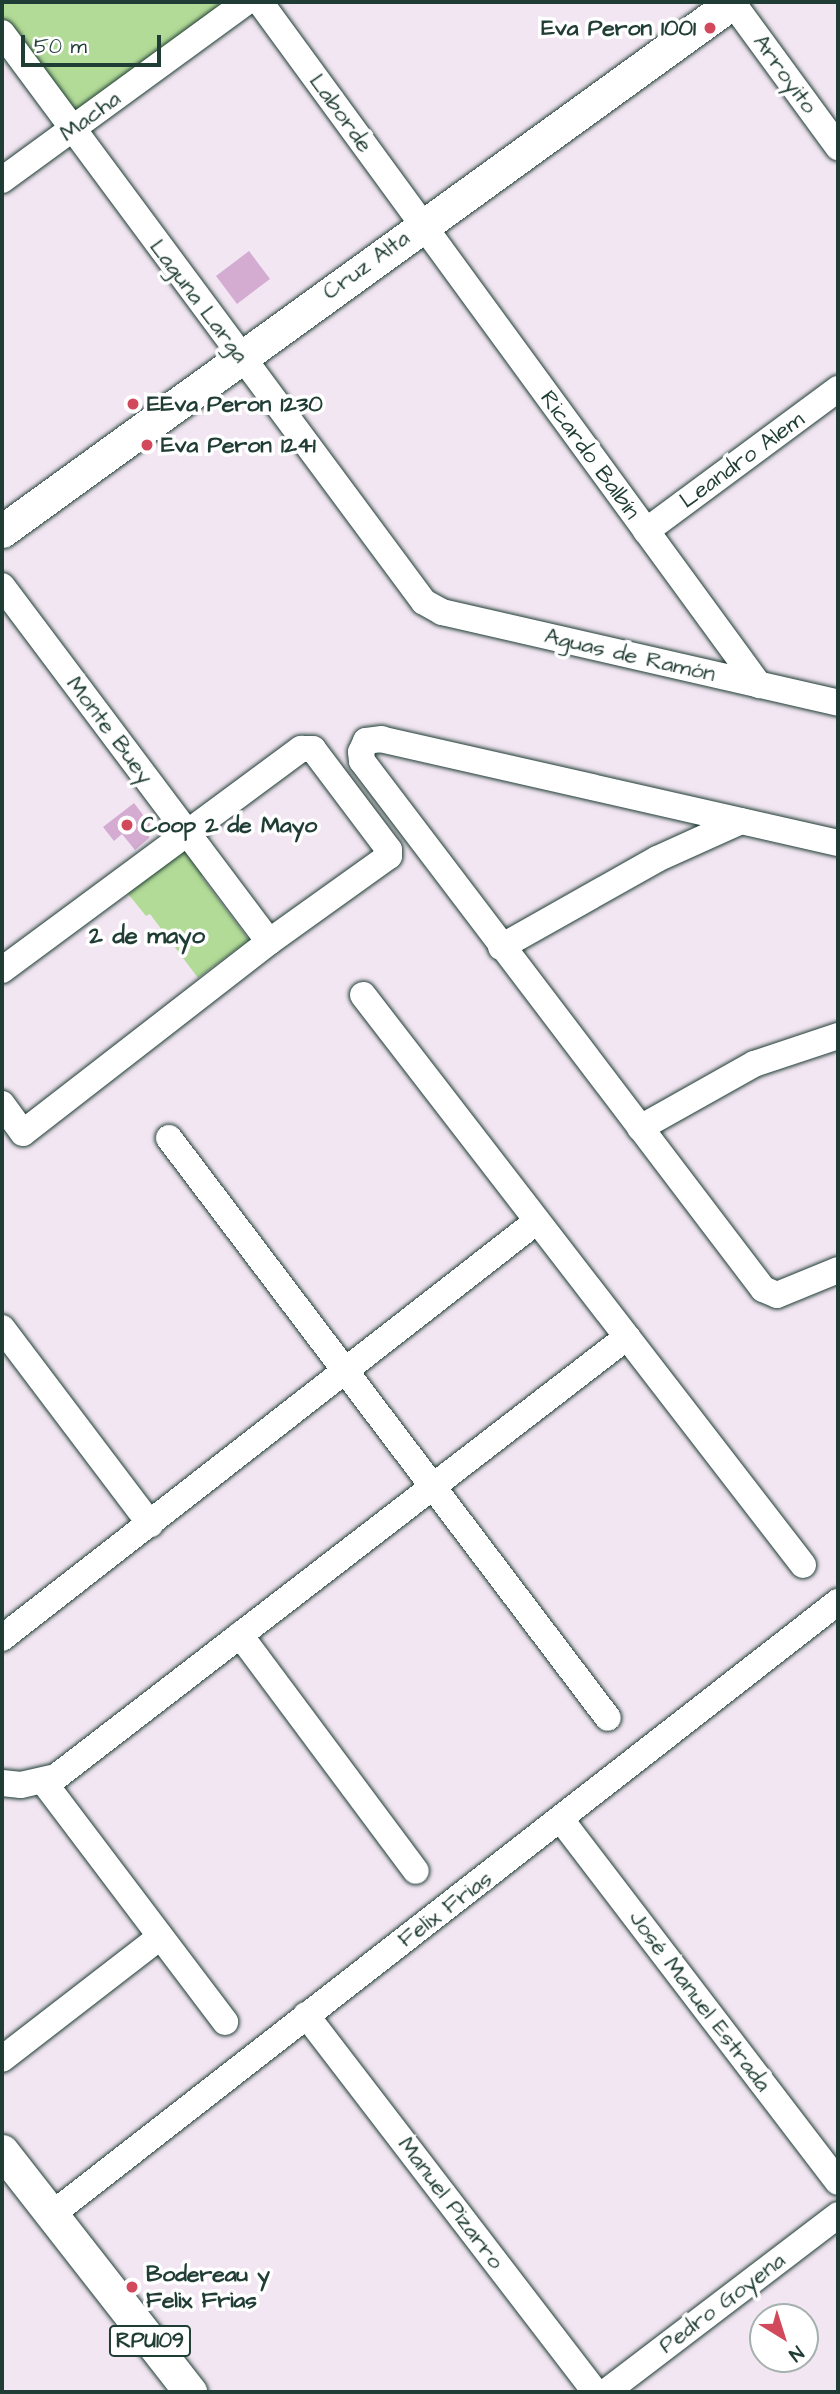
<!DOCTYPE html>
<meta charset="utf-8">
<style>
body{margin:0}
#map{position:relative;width:840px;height:2394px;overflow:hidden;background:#f2e6f2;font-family:"Architects Daughter",sans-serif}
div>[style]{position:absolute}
.green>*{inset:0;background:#b3db98}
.building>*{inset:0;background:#d4acd2}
.roads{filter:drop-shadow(0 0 2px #1f3d34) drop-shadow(0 0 2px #1f3d34)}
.minor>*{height:26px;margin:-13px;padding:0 13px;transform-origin:13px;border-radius:13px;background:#fff}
.major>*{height:33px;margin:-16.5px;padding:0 16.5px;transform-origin:16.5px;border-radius:16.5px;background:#fff}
.dots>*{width:19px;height:19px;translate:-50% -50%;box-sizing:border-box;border:4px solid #fff;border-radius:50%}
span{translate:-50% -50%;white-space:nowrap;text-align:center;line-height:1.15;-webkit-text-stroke:7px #fff;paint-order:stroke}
.shield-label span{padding:2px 5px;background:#fff;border:2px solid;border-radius:5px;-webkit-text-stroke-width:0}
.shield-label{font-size:21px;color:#1f3d34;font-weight:700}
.poi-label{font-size:23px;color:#1f3d34;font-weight:700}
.right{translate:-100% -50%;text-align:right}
.left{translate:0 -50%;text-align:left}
.street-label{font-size:23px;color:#1f3d34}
.neighbourhood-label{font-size:24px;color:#1f3d34;font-weight:700}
.frame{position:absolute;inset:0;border:4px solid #1f3d34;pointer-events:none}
.north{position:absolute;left:749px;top:2303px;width:70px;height:70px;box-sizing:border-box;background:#fff;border:2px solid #a5b1ae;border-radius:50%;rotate:142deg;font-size:19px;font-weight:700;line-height:28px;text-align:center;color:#1f3d34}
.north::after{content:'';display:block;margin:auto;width:24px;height:32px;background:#d1495b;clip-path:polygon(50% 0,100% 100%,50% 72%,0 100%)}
.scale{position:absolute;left:21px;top:35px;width:140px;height:32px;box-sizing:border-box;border:4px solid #1f3d34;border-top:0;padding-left:9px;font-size:21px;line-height:24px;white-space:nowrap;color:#1f3d34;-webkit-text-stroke:5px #fff;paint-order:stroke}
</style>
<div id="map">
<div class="green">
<i style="clip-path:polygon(2px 2px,225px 2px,70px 116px,2px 21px)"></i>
<i style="clip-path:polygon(186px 851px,206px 870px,201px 876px,249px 940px,198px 978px,150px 914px,146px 916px,125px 890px)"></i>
</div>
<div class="building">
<i style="clip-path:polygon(249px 251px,270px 279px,237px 304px,216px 276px)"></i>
<i style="clip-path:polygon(134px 803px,150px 824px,149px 838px,135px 850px,122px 834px,114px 841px,103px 827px)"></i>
</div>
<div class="roads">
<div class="minor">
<i style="left:260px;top:2px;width:846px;rotate:53.85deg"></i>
<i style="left:732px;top:2px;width:180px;rotate:53.8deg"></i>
<i style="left:2px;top:33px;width:708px;rotate:53.44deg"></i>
<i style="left:424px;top:602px;width:21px;rotate:29deg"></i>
<i style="left:442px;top:612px;width:406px;rotate:12.9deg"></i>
<i style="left:2px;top:180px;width:302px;rotate:-36.1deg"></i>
<i style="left:646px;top:531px;width:239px;rotate:-36.5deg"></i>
<i style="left:2px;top:586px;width:445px;rotate:53.1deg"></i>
<i style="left:838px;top:843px;width:468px;rotate:-167.2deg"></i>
<i style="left:382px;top:739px;width:16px;rotate:173deg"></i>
<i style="left:366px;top:741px;width:12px;rotate:114deg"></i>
<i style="left:361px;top:752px;width:9px;rotate:84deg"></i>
<i style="left:362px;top:761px;width:663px;rotate:52.78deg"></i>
<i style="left:763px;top:1289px;width:15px;rotate:23deg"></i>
<i style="left:777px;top:1295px;width:66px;rotate:-22.3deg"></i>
<i style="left:501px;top:947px;width:179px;rotate:-29.4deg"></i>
<i style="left:657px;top:859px;width:92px;rotate:-24.3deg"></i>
<i style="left:2px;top:970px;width:372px;rotate:-36.5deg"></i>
<i style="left:301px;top:749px;width:12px"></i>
<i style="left:313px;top:749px;width:126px;rotate:53deg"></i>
<i style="left:389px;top:850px;width:6px;rotate:90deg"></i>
<i style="left:389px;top:856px;width:148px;rotate:144.4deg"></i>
<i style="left:269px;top:942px;width:311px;rotate:142.2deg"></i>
<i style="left:23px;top:1133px;width:36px;rotate:-126deg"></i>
<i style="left:363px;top:995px;width:720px;rotate:52.33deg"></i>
<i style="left:640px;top:1128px;width:131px;rotate:-29.3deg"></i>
<i style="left:754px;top:1064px;width:89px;rotate:-18.4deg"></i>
<i style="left:169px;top:1138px;width:727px;rotate:52.88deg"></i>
<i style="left:2px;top:1328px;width:246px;rotate:52.9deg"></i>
<i style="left:240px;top:1635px;width:294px;rotate:53.3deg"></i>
<i style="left:2px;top:1638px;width:678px;rotate:-37.93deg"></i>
<i style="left:43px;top:1781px;width:302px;rotate:52.9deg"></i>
<i style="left:2px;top:1783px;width:19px;rotate:6deg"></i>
<i style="left:21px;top:1785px;width:36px;rotate:-13deg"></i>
<i style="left:56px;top:1777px;width:721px;rotate:-37.62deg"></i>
<i style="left:562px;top:1821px;width:454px;rotate:52.6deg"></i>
<i style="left:306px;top:2015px;width:475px;rotate:52.5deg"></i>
<i style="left:2px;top:2059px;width:200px;rotate:-37.7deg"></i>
<i style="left:51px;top:2215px;width:998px;rotate:-37.92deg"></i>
<i style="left:606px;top:2392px;width:292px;rotate:-37.3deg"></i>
</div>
<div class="major">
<i style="left:2px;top:531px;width:902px;rotate:-35.89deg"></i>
<i style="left:2px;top:2151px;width:306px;rotate:52deg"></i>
</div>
</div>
<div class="dots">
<i style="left:710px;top:28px;background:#d1495b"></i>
<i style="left:133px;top:404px;background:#d1495b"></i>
<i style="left:147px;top:445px;background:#d1495b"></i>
<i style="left:127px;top:825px;background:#d1495b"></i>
<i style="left:132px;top:2287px;background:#d1495b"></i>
</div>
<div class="shield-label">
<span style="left:150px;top:2341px">RPU109</span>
</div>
<div class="poi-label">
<span class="right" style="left:696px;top:28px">Eva Peron 1001</span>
<span class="left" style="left:147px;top:404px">EEva Peron 1230</span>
<span class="left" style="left:161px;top:445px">Eva Peron 1241</span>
<span class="left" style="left:141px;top:825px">Coop 2 de Mayo</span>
<span class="left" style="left:146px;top:2287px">Bodereau y<br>Felix Frias</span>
</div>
<div class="street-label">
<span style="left:785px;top:74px;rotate:54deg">Arroyito</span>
<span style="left:341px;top:113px;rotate:54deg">Laborde</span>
<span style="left:90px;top:116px;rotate:-36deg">Macha</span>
<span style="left:366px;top:265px;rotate:-36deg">Cruz Alta</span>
<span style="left:199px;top:301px;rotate:53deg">Laguna Larga</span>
<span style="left:590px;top:455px;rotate:54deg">Ricardo Balbín</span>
<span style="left:742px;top:460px;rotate:-36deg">Leandro Alem</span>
<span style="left:630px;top:655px;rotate:13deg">Aguas de Ramón</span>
<span style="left:110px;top:730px;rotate:53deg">Monte Buey</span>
<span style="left:445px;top:1909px;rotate:-37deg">Felix Frias</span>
<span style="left:700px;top:2001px;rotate:53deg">José Manuel Estrada</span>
<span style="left:451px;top:2203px;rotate:53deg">Manuel Pizarro</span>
<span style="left:722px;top:2303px;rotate:-37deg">Pedro Goyena</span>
</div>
<div class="neighbourhood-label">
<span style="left:147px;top:937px">2 de mayo</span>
</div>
<div class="frame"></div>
<div class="north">N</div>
<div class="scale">50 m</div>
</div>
